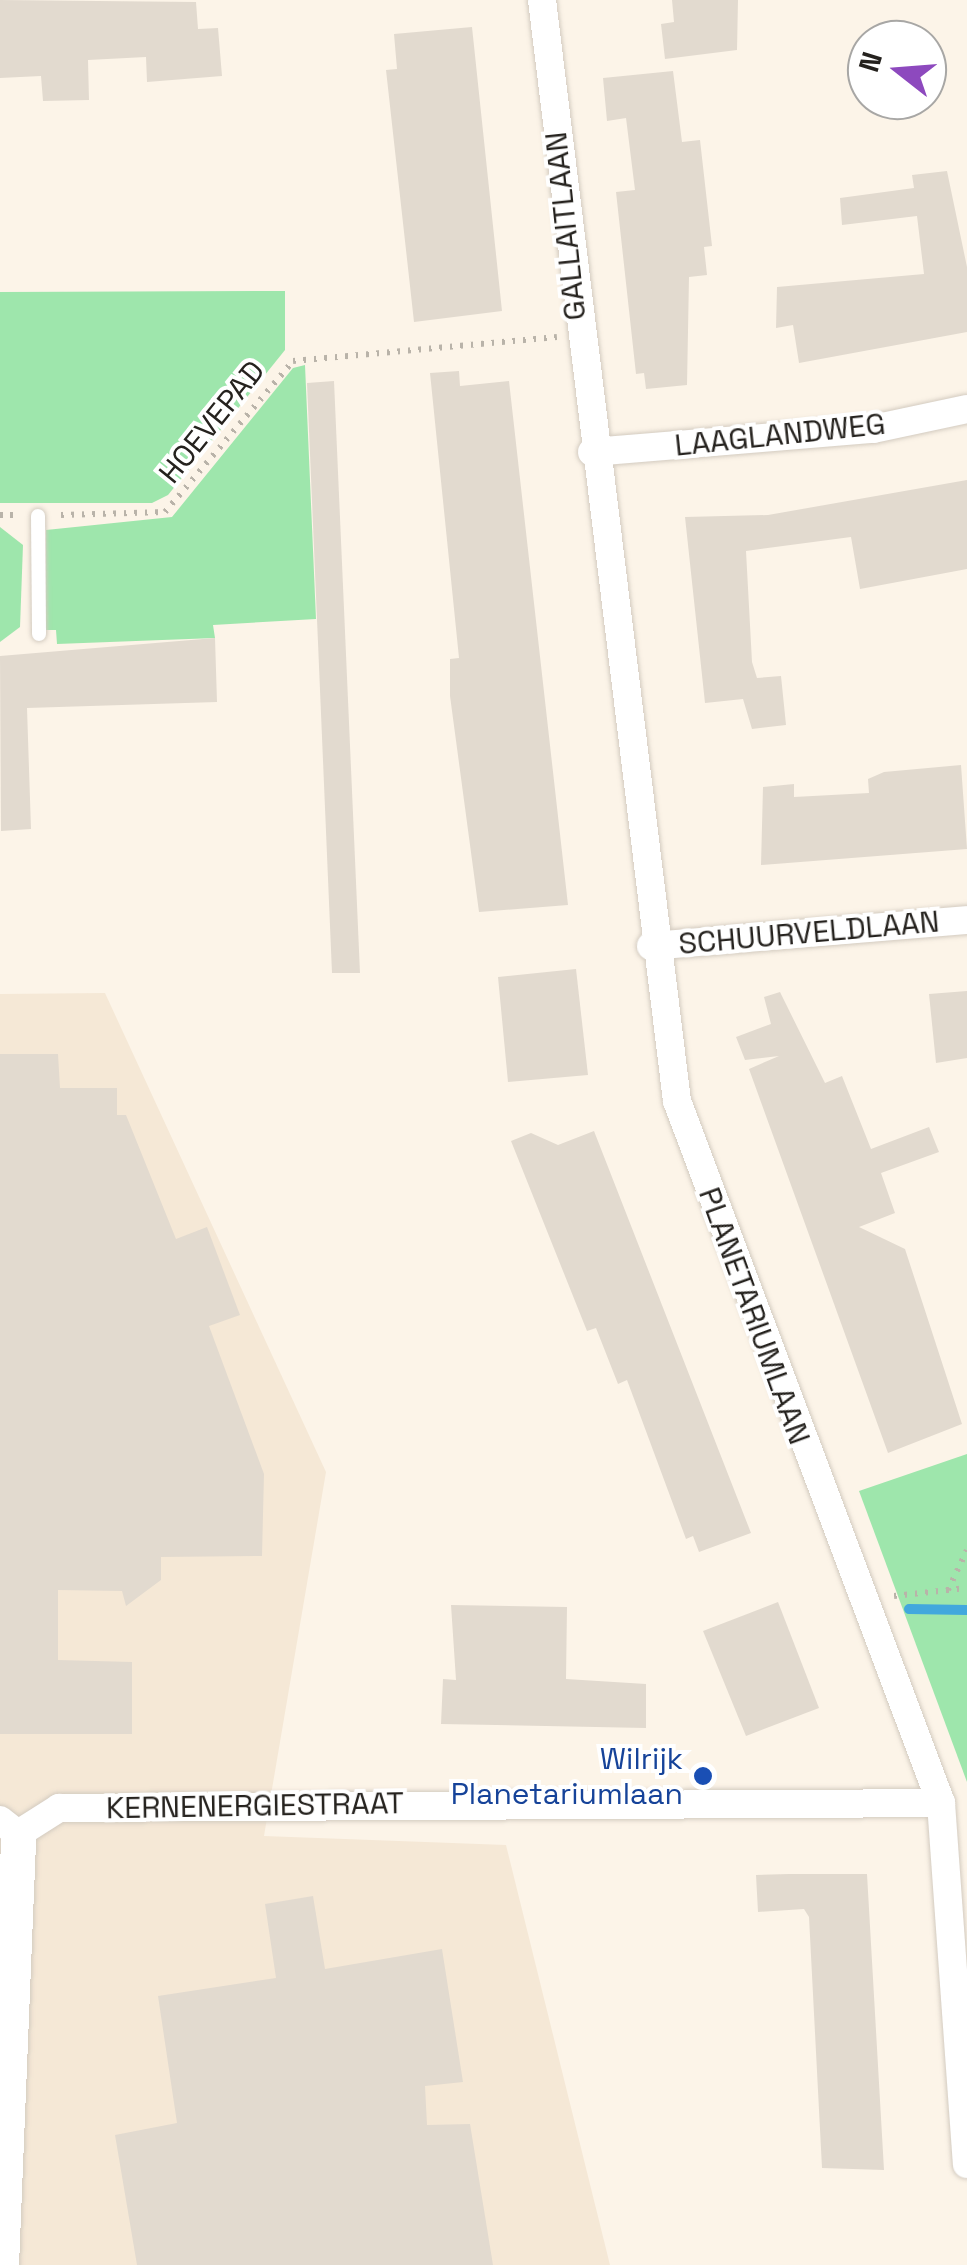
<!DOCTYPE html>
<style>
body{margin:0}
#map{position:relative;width:967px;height:2265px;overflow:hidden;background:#fcf4e8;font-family:"Space Grotesk",sans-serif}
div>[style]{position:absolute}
.built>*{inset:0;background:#f5e8d6}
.green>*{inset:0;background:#9ee6ac}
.stream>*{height:10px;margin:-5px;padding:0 5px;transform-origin:5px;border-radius:5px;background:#42a8dd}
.building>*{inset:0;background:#e2dacf}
.path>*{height:6px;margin-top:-3px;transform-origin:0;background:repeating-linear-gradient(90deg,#b9b3a9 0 2.5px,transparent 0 10.5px)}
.roads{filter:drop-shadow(0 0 2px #d3cbc0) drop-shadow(0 0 2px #d3cbc0)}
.service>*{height:14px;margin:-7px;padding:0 7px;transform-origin:7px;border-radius:7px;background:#fff}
.minor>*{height:28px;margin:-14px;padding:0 14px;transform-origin:14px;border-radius:14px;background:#fff}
.tertiary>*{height:35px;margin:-17.5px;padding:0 17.5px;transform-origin:17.5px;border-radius:17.5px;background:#fff}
.dots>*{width:28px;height:28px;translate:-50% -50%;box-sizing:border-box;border:5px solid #fff;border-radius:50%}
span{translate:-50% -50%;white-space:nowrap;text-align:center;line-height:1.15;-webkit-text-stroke:8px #fff;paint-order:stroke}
.street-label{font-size:30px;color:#25221e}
.transit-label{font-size:30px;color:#164399}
.right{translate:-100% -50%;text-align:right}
.north{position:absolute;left:847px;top:20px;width:100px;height:100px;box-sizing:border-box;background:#fff;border:2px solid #a8a7a5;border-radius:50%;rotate:287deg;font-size:28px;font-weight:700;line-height:40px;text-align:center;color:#25221e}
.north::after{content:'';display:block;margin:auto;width:35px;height:45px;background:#8d49be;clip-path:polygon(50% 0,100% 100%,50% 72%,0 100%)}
</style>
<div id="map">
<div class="built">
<i style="clip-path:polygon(105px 993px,326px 1472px,264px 1836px,506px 1845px,610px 2265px,0 2265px,0 994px)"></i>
</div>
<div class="green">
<i style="clip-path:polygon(285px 291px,285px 350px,168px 495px,152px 503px,0 503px,0 292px)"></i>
<i style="clip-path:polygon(305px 365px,316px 619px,213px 625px,215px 638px,57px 644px,56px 630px,45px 630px,46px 530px,172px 517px,293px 368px)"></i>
<i style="clip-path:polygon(0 527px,23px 545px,20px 627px,0 642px)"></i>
<i style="clip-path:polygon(967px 1454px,967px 1782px,859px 1491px)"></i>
</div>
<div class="stream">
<i style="left:909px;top:1609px;width:58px;rotate:1deg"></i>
</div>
<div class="building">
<i style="clip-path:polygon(0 0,196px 2px,198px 29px,218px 28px,222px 76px,147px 82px,146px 57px,88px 60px,89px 100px,43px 101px,41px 76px,0 78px)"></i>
<i style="clip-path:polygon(672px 0,738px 0,737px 50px,665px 59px,661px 24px,674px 22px)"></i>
<i style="clip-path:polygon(472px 27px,502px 311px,414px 322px,386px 70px,397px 69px,394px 34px)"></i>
<i style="clip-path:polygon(673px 71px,682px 142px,700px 140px,712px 246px,704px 247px,707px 275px,689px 277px,687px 385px,646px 389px,644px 373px,636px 374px,616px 192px,635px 190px,626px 118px,607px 121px,603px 78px)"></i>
<i style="clip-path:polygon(947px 171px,967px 267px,967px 332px,799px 363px,793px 325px,776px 328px,777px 287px,924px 274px,917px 216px,842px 225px,840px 198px,914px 188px,912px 175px)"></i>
<i style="clip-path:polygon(459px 371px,460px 386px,509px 381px,568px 905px,479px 912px,450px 696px,450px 659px,459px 658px,430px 373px)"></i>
<i style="clip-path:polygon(334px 381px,360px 973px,332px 973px,307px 383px)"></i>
<i style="clip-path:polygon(967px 480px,967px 569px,860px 589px,851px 537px,746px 551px,752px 662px,757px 678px,781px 676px,786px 725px,752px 729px,743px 699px,705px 703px,685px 517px,768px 515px)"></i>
<i style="clip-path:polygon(215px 638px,217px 702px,27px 708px,31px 829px,1px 831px,0 656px)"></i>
<i style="clip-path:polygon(961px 765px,967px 849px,761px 865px,763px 787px,794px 784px,794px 797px,869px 793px,868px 779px,884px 772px)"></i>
<i style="clip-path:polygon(576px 969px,588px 1075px,508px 1082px,498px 977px)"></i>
<i style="clip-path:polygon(967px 991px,967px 1058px,936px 1063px,929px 994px)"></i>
<i style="clip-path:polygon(780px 992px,825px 1083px,842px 1076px,871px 1149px,929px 1127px,939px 1152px,881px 1173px,895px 1213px,859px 1227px,905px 1249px,962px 1424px,888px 1453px,749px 1069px,779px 1056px,745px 1060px,736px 1037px,771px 1024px,764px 997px)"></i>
<i style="clip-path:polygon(0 1054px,58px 1054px,60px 1088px,117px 1088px,117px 1115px,126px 1115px,176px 1239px,207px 1227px,240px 1315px,209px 1326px,264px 1474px,262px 1556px,161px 1557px,161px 1580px,126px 1606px,122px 1591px,58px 1590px,58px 1660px,132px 1662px,132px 1734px,0 1734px)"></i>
<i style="clip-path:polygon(594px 1131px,751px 1533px,699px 1552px,693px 1536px,686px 1539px,627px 1380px,618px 1384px,596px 1328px,587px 1331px,511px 1141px,531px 1133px,558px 1145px)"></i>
<i style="clip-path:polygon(778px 1602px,819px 1708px,746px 1736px,703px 1631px)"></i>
<i style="clip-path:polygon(451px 1605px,567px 1607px,566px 1679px,646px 1684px,646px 1728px,441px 1724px,443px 1679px,456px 1680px)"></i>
<i style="clip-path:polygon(789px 1874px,867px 1874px,884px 2170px,822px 2168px,809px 1917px,804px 1909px,758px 1912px,756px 1875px)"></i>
<i style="clip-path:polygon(313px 1896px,325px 1969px,442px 1949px,463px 2082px,425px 2086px,427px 2125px,470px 2124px,493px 2265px,137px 2265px,115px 2135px,177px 2123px,158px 1996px,276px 1978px,265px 1904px)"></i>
</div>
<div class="path">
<i style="left:0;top:515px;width:19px"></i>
<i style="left:61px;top:515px;width:104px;rotate:-1.7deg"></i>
<i style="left:165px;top:512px;width:198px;rotate:-49.7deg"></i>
<i style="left:293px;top:361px;width:265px;rotate:-5.2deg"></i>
<i style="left:948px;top:1590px;width:44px;rotate:-64.6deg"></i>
<i style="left:894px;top:1596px;width:73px;rotate:-6.3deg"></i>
</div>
<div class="roads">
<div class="service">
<i style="left:38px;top:516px;width:118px;rotate:89.5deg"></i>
</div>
<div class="minor">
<i style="left:542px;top:0;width:1109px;rotate:83.01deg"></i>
<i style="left:677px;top:1101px;width:750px;rotate:69.39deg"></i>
<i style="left:941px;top:1803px;width:362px;rotate:85.9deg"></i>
<i style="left:592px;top:452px;width:282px;rotate:-4.7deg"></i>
<i style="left:873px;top:429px;width:96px;rotate:-12deg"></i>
<i style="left:651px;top:946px;width:317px;rotate:-4.7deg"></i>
<i style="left:0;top:1820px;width:23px;rotate:38deg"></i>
<i style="left:18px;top:1834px;width:49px;rotate:-32.4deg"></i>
<i style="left:59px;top:1808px;width:882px;rotate:-0.32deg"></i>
</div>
<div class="tertiary">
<i style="left:1px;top:2265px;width:431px;rotate:-87.7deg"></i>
</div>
</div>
<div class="dots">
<i style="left:703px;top:1776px;background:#1a4fb4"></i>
</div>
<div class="street-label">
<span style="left:566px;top:226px;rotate:-96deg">GALLAITLAAN</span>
<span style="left:212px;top:422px;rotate:-51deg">HOEVEPAD</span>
<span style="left:780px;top:435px;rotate:-6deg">LAAGLANDWEG</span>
<span style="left:809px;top:933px;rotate:-5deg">SCHUURVELDLAAN</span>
<span style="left:754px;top:1316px;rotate:70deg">PLANETARIUMLAAN</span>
<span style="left:255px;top:1806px;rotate:-1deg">KERNENERGIESTRAAT</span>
</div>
<div class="transit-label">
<span class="right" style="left:683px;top:1776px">Wilrijk<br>Planetariumlaan</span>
</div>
<div class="north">N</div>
</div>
